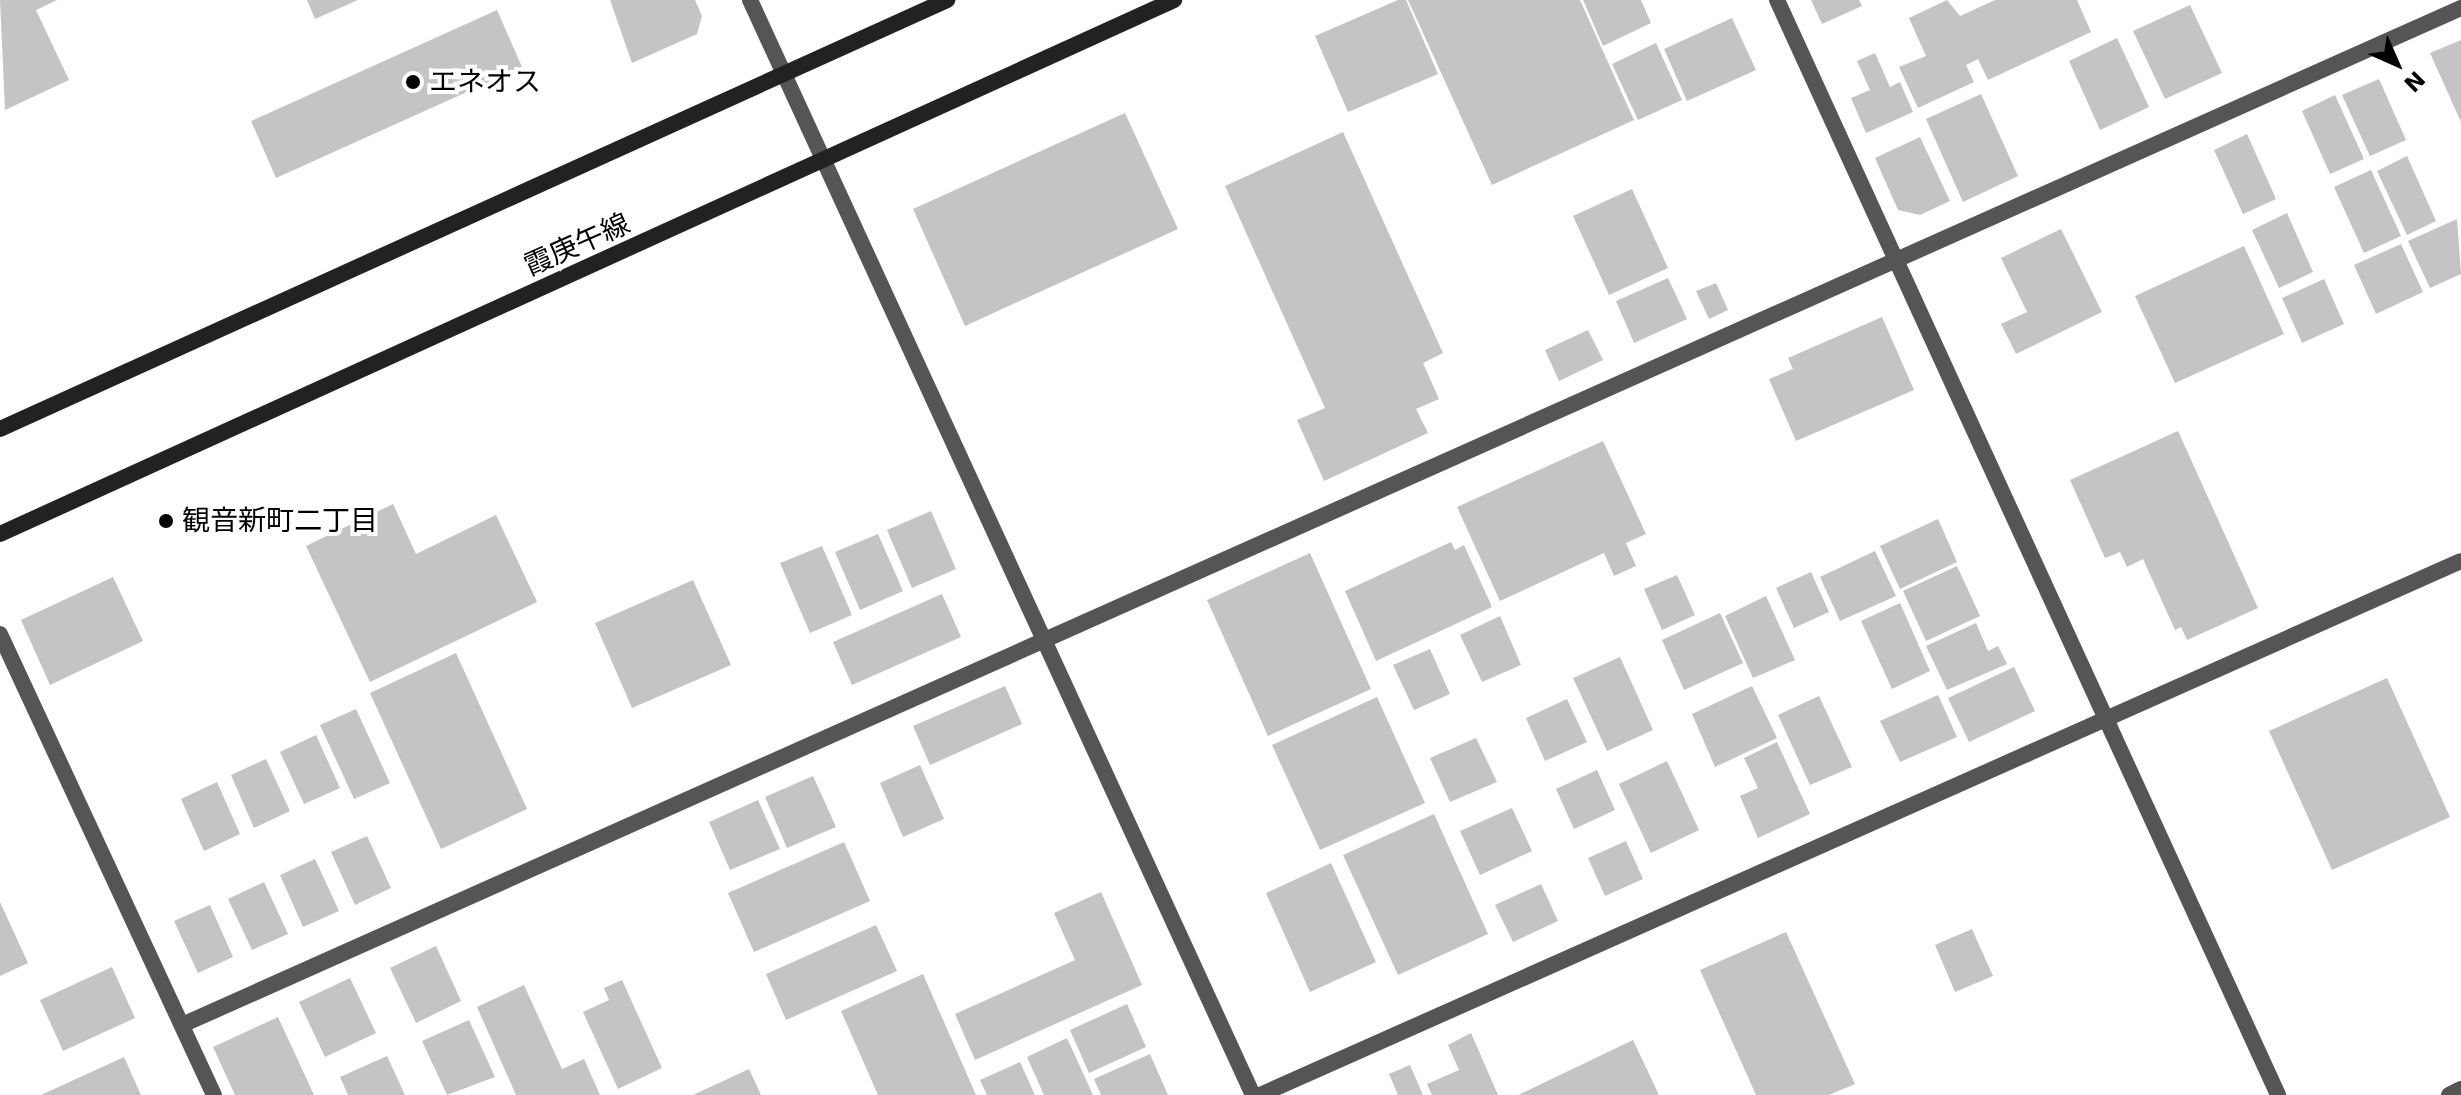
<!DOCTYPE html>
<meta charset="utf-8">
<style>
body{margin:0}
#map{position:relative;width:2461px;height:1095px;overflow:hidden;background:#fff;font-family:"DejaVu Sans","Noto Sans JP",sans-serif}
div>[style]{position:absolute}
.building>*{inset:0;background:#c4c4c4}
.street>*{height:16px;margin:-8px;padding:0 8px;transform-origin:8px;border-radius:8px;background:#555}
.secondary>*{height:16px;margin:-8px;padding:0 8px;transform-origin:8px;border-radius:8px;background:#222}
.dots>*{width:22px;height:22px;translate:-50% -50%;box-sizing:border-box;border:4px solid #fff;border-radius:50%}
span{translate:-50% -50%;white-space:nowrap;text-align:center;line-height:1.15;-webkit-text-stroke:8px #fff;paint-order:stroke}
.poi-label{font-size:28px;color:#000}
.left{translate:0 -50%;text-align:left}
.street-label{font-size:28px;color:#000}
.north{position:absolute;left:2357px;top:24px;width:80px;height:80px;-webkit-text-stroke:6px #fff;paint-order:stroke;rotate:135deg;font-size:22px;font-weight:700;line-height:32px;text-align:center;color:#000}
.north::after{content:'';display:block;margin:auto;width:28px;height:36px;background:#000;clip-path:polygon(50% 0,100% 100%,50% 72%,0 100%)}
</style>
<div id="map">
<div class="building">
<i style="clip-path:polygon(0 0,57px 0,36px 10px,69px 80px,5px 110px)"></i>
<i style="clip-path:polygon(307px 0,358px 0,315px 19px)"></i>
<i style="clip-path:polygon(610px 0,695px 0,702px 16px,697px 34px,632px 63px)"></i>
<i style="clip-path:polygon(1398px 0,1406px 0,1438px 74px,1348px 112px,1315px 36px)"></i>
<i style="clip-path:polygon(1408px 0,1580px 0,1634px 120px,1492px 185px)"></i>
<i style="clip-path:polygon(1583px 0,1641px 0,1651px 23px,1603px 46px)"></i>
<i style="clip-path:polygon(1811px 0,1859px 0,1862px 6px,1822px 24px)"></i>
<i style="clip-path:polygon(1947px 0,1960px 16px,1995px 0,2077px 0,2091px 32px,1988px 80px,1978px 59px,1966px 65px,1974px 82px,1918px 108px,1899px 67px,1926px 56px,1909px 18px)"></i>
<i style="clip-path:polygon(2190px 5px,2222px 73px,2165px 99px,2133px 31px)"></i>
<i style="clip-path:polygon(497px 10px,522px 67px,276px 178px,251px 121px)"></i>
<i style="clip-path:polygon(1732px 18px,1756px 70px,1687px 101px,1664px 49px)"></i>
<i style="clip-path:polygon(2117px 38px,2149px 107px,2100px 130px,2069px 61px)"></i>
<i style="clip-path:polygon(2461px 40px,2461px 122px,2430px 53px)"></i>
<i style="clip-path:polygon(1656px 43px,1682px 100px,1638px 120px,1612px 64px)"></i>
<i style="clip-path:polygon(1875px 53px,1890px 87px,1900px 82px,1913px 112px,1866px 133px,1851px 98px,1870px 90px,1857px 61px)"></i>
<i style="clip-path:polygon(2379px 79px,2406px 140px,2370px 156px,2342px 95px)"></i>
<i style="clip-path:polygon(1981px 94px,2018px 176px,1963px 202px,1926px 119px)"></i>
<i style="clip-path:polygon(2335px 95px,2364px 159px,2330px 174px,2302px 111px)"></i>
<i style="clip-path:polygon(1125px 113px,1178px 229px,965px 326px,913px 209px)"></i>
<i style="clip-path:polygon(1343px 132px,1443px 353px,1423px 363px,1439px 399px,1416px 409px,1428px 433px,1324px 481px,1297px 420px,1325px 408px,1225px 186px)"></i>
<i style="clip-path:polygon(2247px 134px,2276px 199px,2243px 214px,2214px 150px)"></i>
<i style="clip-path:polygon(1920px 137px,1950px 201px,1920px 215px,1898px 210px,1875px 158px)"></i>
<i style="clip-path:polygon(2407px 156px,2436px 221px,2407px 235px,2377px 171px)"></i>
<i style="clip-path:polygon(2371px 170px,2401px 236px,2364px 253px,2334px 187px)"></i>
<i style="clip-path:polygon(1632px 189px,1668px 268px,1609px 295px,1573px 216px)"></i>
<i style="clip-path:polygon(2287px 213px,2313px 272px,2279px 288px,2252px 230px)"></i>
<i style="clip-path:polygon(2457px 219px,2461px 274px,2430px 288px,2408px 241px)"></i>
<i style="clip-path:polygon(2061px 229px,2102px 312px,2016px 354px,2001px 324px,2027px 312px,2001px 258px)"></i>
<i style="clip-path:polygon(2401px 244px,2423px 292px,2376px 314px,2354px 265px)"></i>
<i style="clip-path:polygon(2244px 246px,2284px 334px,2175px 383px,2135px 296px)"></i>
<i style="clip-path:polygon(1668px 278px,1687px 319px,1634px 343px,1616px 301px)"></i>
<i style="clip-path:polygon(2324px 279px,2344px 324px,2302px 343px,2282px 298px)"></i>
<i style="clip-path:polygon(1716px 283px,1728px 310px,1709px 319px,1696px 291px)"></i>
<i style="clip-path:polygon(1882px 317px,1914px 390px,1796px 441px,1769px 379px,1793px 369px,1788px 358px)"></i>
<i style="clip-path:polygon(1588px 330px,1603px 360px,1559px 381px,1545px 350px)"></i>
<i style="clip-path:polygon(2178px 431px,2258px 608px,2187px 640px,2181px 627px,2175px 630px,2143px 559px,2127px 567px,2120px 552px,2105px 558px,2070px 480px)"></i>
<i style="clip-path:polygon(1603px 441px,1646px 534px,1626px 543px,1636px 566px,1614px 576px,1604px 553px,1500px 601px,1457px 507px)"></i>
<i style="clip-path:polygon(393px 504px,416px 554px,496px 515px,537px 602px,370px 682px,306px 546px)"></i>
<i style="clip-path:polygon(931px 511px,956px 569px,912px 588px,887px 530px)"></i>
<i style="clip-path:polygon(1938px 519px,1957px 562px,1900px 589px,1880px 546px)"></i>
<i style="clip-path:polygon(878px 534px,903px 591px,860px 610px,835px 552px)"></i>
<i style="clip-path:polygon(1451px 542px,1455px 550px,1464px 545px,1492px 607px,1376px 661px,1345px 591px)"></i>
<i style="clip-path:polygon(822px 546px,852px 615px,810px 633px,780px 563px)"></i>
<i style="clip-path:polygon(1875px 551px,1896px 596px,1840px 621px,1820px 577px)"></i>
<i style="clip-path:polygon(1310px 553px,1371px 689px,1268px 736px,1207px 600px)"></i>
<i style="clip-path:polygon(1957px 566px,1980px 616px,1926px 641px,1903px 591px)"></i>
<i style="clip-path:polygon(1811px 572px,1829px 612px,1794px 628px,1776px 588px)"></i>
<i style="clip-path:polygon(1677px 575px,1695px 615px,1662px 630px,1644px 589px)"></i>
<i style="clip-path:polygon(113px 577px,143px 641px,50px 685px,21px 620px)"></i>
<i style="clip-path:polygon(693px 580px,731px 665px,632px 708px,595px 623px)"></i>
<i style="clip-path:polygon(942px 594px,961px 637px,852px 685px,833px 642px)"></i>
<i style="clip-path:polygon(1766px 596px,1795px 660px,1753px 678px,1725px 616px)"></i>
<i style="clip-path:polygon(1900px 603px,1930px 671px,1892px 689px,1861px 621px)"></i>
<i style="clip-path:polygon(1720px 613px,1743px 663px,1684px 690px,1662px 640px)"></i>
<i style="clip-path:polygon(1500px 616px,1521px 665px,1482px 682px,1460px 635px)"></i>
<i style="clip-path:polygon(1976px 623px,1988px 651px,1998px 646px,2007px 664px,1947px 690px,1926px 646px)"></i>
<i style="clip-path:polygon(1430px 649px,1450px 694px,1414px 710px,1393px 665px)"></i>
<i style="clip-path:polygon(456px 653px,527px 809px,441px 849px,370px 693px)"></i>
<i style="clip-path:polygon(1620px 657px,1653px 730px,1607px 751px,1573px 678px)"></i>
<i style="clip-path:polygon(2014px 667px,2035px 711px,1969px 742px,1948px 698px)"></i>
<i style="clip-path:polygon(2387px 678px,2450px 817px,2332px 870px,2269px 731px)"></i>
<i style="clip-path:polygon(1005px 686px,1022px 724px,930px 765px,913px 726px)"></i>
<i style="clip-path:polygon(1752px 686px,1777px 738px,1715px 767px,1692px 714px)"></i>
<i style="clip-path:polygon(1938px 695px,1957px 737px,1900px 762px,1880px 721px)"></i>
<i style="clip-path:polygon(1819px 696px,1852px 767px,1810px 785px,1778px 715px)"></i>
<i style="clip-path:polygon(1377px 697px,1425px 803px,1320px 850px,1272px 745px)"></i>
<i style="clip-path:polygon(1567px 699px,1587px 742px,1545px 761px,1526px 718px)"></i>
<i style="clip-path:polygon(356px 709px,390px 783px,354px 799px,320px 725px)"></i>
<i style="clip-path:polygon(316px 735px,340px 788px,304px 804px,280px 752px)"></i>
<i style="clip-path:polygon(1476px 738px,1497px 782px,1450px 802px,1430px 758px)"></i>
<i style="clip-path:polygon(1777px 742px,1810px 814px,1758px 838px,1740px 796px,1758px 788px,1744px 758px)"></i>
<i style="clip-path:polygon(266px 759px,290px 811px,254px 828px,231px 775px)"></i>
<i style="clip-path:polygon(1667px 761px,1699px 830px,1651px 853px,1619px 784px)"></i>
<i style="clip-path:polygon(920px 765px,944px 819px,903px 837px,880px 783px)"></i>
<i style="clip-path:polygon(1597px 770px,1615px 810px,1574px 829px,1556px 789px)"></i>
<i style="clip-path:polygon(813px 776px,836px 827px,787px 848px,765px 797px)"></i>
<i style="clip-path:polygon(217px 782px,240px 834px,204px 851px,181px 799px)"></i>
<i style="clip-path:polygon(758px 800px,780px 849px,730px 870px,709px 822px)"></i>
<i style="clip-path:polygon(1512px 808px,1532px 851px,1480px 875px,1460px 831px)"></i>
<i style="clip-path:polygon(1434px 814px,1488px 934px,1398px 975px,1343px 855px)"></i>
<i style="clip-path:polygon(367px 836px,391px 888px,355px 905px,331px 852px)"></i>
<i style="clip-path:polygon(1626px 841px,1643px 879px,1605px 896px,1588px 858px)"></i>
<i style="clip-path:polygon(844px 842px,870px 901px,754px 952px,728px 893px)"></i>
<i style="clip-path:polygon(315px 859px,339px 911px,303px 927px,280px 875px)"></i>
<i style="clip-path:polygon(1331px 863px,1376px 962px,1310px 992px,1266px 893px)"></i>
<i style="clip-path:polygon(264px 882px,288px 934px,252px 950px,228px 899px)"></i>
<i style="clip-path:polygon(1541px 884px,1558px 921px,1513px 942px,1495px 905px)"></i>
<i style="clip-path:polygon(1101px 892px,1142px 985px,975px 1060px,955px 1014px,1075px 960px,1054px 913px)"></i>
<i style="clip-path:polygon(0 902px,28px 963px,0 976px)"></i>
<i style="clip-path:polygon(210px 905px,233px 957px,198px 973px,174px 921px)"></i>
<i style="clip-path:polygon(876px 925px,897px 971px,786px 1020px,766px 974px)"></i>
<i style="clip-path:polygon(1972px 929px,1993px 976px,1955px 992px,1935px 945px)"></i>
<i style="clip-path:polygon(1786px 932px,1855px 1084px,1829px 1095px,1756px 1095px,1700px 970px)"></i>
<i style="clip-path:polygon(436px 946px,461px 1001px,416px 1023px,390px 968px)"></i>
<i style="clip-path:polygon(112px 967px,135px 1018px,63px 1051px,40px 1000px)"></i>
<i style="clip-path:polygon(923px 974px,976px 1095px,878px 1095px,841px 1011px)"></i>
<i style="clip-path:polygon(350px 978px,376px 1033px,325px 1057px,299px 1002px)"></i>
<i style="clip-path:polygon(622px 980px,662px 1068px,618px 1089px,583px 1012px,609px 1000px,604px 988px)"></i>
<i style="clip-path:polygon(524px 985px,562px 1069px,584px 1059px,600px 1095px,516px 1095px,477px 1007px)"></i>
<i style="clip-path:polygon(1127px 1004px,1146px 1047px,1089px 1073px,1070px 1030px)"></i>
<i style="clip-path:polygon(278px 1017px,314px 1095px,235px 1095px,213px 1047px)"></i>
<i style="clip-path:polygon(469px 1020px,495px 1077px,447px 1095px,422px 1041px)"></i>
<i style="clip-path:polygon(1471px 1033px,1498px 1095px,1432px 1095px,1427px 1084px,1459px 1070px,1448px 1045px)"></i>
<i style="clip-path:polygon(1067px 1038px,1093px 1095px,1044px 1095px,1027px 1057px)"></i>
<i style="clip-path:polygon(1633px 1040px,1659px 1095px,1518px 1095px)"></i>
<i style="clip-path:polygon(1150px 1054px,1168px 1095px,1101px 1095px,1094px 1079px)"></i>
<i style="clip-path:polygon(387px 1056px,405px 1095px,348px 1095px,340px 1077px)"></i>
<i style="clip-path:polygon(124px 1057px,141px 1095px,41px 1095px)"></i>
<i style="clip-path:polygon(1020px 1062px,1035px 1095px,987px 1095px,980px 1080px)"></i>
<i style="clip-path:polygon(1410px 1065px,1423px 1095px,1398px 1095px,1389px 1074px)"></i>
<i style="clip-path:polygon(749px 1069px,761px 1095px,693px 1095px)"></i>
</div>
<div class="street">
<i style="left:750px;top:0;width:1205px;rotate:65.33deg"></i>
<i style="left:1777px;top:0;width:1204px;rotate:65.41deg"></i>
<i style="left:0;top:634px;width:508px;rotate:65.1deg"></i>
<i style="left:182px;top:1025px;width:2496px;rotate:-24.05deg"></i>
<i style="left:1260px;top:1095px;width:1314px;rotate:-23.97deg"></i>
<i style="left:2449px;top:1095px;width:13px;rotate:-27deg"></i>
</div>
<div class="secondary">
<i style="left:0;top:429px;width:1040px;rotate:-24.37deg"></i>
<i style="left:0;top:534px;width:1290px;rotate:-24.46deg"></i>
</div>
<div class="dots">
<i style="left:413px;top:82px;background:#000"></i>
<i style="left:166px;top:521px;background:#000"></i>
</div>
<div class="poi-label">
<span class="left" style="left:429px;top:82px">エネオス</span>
<span class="left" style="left:182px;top:521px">観音新町二丁目</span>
</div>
<div class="street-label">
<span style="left:577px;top:245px;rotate:-24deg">霞庚午線</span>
</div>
<div class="north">N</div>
</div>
